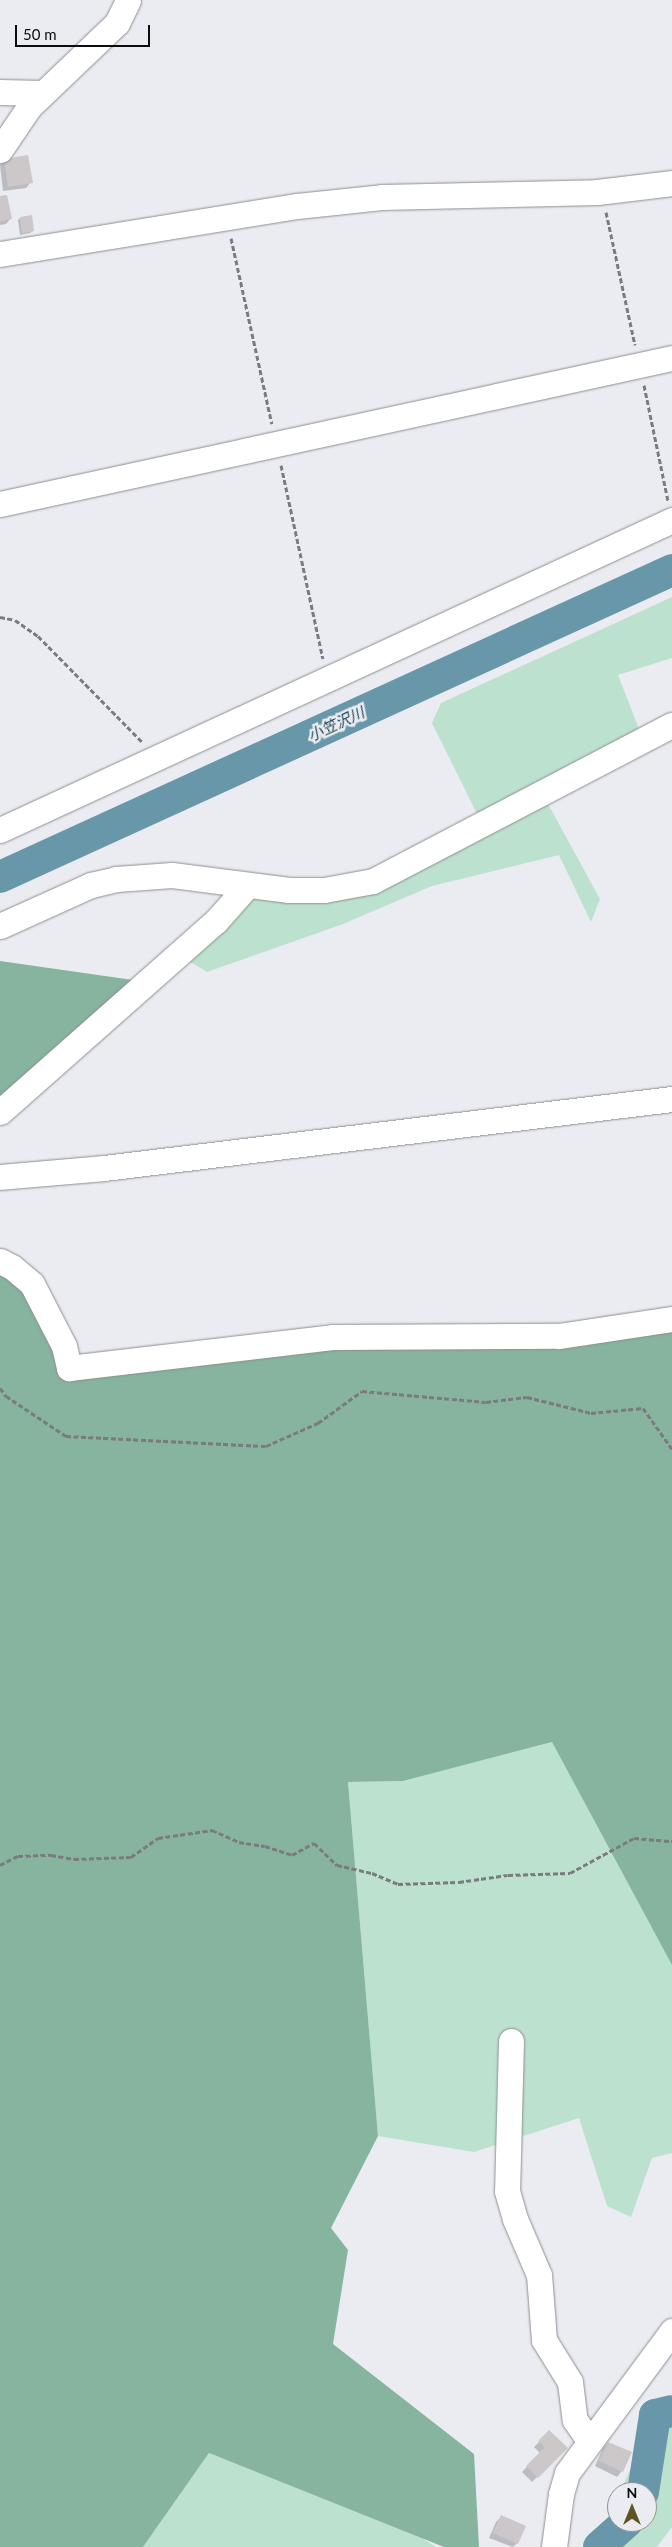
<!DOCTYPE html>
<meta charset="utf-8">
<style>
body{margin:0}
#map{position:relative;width:672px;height:2547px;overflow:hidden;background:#eaecf1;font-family:Lato,"Noto Sans JP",sans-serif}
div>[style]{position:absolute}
.green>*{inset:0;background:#bce2cf}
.forest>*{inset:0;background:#87b49f}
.shadow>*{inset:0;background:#0003}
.river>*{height:32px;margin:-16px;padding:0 16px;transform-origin:16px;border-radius:16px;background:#6997aa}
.building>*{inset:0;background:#ccc7c9}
.path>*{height:3px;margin-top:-1.5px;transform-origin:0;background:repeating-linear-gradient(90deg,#7a7b7f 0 5px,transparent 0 7.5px)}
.roads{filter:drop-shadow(0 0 1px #8c8e92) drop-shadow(0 0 1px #8c8e92)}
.minor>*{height:25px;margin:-12.5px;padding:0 12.5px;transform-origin:12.5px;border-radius:12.5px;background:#fff}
span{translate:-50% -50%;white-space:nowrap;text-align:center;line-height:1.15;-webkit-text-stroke:5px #eaecf1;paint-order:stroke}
.water-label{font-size:15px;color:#163f4e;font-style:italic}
.north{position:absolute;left:607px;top:2482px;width:50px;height:50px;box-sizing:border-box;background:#eaecf1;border:1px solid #919296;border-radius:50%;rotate:0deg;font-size:14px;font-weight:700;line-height:20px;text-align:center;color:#0c0c0e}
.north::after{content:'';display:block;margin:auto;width:18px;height:22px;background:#5e5622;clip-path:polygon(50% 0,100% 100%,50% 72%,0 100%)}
.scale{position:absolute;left:15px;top:25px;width:135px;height:22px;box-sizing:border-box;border:2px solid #0c0c0e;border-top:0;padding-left:6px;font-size:15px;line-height:18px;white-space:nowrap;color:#0c0c0e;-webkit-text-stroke:4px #eaecf1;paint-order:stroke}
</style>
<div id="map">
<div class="green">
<i style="clip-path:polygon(672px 597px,672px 658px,618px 675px,639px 729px,542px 793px,600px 899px,591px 922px,559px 855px,432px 886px,343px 924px,207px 972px,179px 955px,243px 890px,331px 899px,482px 824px,432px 723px,441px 703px)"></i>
<i style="clip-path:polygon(552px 1742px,672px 1955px,672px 2153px,652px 2158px,631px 2217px,607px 2206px,579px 2118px,474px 2152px,378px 2136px,348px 1782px,403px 1781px)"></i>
<i style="clip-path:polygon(672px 2411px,672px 2527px,657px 2547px,596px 2547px,617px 2500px,617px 2522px,647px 2522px,647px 2492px,620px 2492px,655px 2415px)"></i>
<i style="clip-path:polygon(209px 2453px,412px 2532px,436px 2547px,143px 2547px)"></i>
</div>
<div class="forest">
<i style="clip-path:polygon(0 961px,140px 981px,0 1114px)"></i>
<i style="clip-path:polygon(0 1265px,32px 1284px,69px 1368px,672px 1319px,672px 1965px,552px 1742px,403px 1781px,348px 1782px,378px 2136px,331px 2228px,348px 2250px,333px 2344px,474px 2454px,479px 2547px,444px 2547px,209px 2453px,143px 2547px,0 2547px)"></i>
</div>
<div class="shadow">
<i style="clip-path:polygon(5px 160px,31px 182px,26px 188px,3px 191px,0 165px)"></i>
<i style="clip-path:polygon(0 198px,11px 218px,6px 224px,0 225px)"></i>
<i style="clip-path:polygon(20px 218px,33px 231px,30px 233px,20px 235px,18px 220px)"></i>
<i style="clip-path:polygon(549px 2432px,566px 2448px,532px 2482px,522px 2472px,540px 2453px,534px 2447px)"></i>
<i style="clip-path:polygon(608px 2443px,622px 2471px,617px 2477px,595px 2466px,603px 2448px)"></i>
<i style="clip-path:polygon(502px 2516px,517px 2543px,513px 2547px,489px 2538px,496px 2522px)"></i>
</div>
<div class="river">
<i style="left:0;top:877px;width:739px;rotate:-24.55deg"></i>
<i style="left:643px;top:2492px;width:78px;rotate:-81.1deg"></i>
<i style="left:655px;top:2415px;width:17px;rotate:-13deg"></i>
<i style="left:599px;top:2547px;width:38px;rotate:-42deg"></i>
</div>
<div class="building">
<i style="clip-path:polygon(28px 155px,33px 183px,8px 187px,4px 159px)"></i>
<i style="clip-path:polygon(7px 195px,12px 219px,0 221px,0 196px)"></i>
<i style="clip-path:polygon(32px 215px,34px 231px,22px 233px,20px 217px)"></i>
<i style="clip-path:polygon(549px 2430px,568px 2448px,538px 2478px,526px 2466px,545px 2447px,538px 2441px)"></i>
<i style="clip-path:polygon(608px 2442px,632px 2452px,623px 2472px,599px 2461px)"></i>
<i style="clip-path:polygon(501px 2515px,526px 2526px,518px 2544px,493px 2533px)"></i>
</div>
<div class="path">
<i style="left:606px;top:212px;width:136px;rotate:77.7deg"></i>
<i style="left:231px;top:238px;width:190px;rotate:77.6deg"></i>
<i style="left:644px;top:385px;width:118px;rotate:78.3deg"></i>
<i style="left:281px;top:465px;width:198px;rotate:77.8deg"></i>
<i style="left:0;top:617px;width:15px;rotate:11deg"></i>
<i style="left:15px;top:620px;width:28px;rotate:35deg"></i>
<i style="left:38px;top:636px;width:148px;rotate:45.5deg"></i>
<i style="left:0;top:1388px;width:10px;rotate:53deg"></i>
<i style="left:6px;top:1396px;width:72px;rotate:33.7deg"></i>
<i style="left:66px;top:1436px;width:200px;rotate:2.9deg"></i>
<i style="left:266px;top:1446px;width:57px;rotate:-23.9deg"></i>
<i style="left:318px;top:1423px;width:54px;rotate:-36deg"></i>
<i style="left:362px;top:1391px;width:124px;rotate:5.1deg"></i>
<i style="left:486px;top:1402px;width:41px;rotate:-7deg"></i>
<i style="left:527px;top:1397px;width:66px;rotate:14deg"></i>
<i style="left:591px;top:1413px;width:52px;rotate:-5.5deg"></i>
<i style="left:643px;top:1408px;width:50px;rotate:54.7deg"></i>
<i style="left:0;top:1865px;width:20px;rotate:-27deg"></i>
<i style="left:18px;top:1856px;width:33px;rotate:-2deg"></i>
<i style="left:51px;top:1855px;width:23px;rotate:10deg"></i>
<i style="left:74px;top:1859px;width:57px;rotate:-2deg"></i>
<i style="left:131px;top:1857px;width:33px;rotate:-35deg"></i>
<i style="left:158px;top:1838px;width:55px;rotate:-8.4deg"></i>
<i style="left:212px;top:1830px;width:30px;rotate:24deg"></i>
<i style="left:239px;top:1842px;width:26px;rotate:9deg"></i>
<i style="left:265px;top:1846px;width:28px;rotate:18deg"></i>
<i style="left:292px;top:1855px;width:25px;rotate:-29deg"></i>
<i style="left:314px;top:1843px;width:32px;rotate:44deg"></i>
<i style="left:337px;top:1865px;width:36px;rotate:13deg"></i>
<i style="left:372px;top:1873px;width:28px;rotate:23deg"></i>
<i style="left:398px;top:1884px;width:61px;rotate:-1.9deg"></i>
<i style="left:459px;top:1882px;width:49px;rotate:-8.1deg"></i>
<i style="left:508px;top:1875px;width:62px;rotate:-1.8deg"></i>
<i style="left:570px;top:1873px;width:73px;rotate:-28.7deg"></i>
<i style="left:634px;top:1838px;width:38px;rotate:5deg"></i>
</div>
<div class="roads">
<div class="minor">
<i style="left:0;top:92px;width:43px;rotate:1.3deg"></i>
<i style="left:0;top:150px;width:52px;rotate:-56deg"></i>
<i style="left:29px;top:107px;width:122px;rotate:-43.7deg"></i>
<i style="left:117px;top:23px;width:25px;rotate:-64deg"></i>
<i style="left:0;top:254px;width:301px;rotate:-9.2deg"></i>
<i style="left:297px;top:206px;width:85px;rotate:-6deg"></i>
<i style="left:382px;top:197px;width:215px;rotate:-1.3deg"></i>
<i style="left:597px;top:192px;width:76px;rotate:-6.8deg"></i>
<i style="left:0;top:504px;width:688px;rotate:-12.26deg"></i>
<i style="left:0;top:830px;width:740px;rotate:-24.76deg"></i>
<i style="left:0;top:926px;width:100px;rotate:-24.3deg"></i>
<i style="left:91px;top:885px;width:26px;rotate:-13deg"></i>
<i style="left:116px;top:879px;width:56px;rotate:-4.1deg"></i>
<i style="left:172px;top:875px;width:118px;rotate:7.3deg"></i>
<i style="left:289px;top:890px;width:35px"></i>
<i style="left:324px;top:890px;width:50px;rotate:-10.4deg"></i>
<i style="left:373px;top:881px;width:337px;rotate:-27.6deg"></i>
<i style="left:0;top:1112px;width:288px;rotate:-41.5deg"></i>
<i style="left:216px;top:921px;width:48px;rotate:-48.4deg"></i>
<i style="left:0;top:1177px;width:104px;rotate:-4.9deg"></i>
<i style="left:104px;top:1168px;width:572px;rotate:-6.93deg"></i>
<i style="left:0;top:1261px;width:13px;rotate:27deg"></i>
<i style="left:12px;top:1267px;width:26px;rotate:40deg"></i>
<i style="left:32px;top:1284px;width:70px;rotate:62.7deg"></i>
<i style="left:64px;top:1346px;width:23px;rotate:77deg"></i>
<i style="left:69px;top:1368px;width:265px;rotate:-6.7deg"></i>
<i style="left:332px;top:1337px;width:227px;rotate:-0.3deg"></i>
<i style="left:559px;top:1336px;width:114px;rotate:-8.6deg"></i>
<i style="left:511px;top:2041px;width:150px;rotate:91.5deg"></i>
<i style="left:507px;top:2191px;width:29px;rotate:74deg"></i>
<i style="left:515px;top:2219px;width:61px;rotate:66.8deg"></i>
<i style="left:539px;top:2275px;width:65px;rotate:85.6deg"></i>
<i style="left:544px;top:2340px;width:49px;rotate:58.2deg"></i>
<i style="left:570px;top:2382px;width:38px;rotate:83deg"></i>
<i style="left:575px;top:2420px;width:25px;rotate:56deg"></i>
<i style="left:554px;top:2547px;width:53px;rotate:-82.5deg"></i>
<i style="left:561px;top:2494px;width:22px;rotate:-74deg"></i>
<i style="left:567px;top:2473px;width:177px;rotate:-53.5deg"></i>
</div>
</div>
<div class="water-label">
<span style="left:336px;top:724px;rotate:-25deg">小笠沢川</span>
</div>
<div class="north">N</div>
<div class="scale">50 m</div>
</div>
